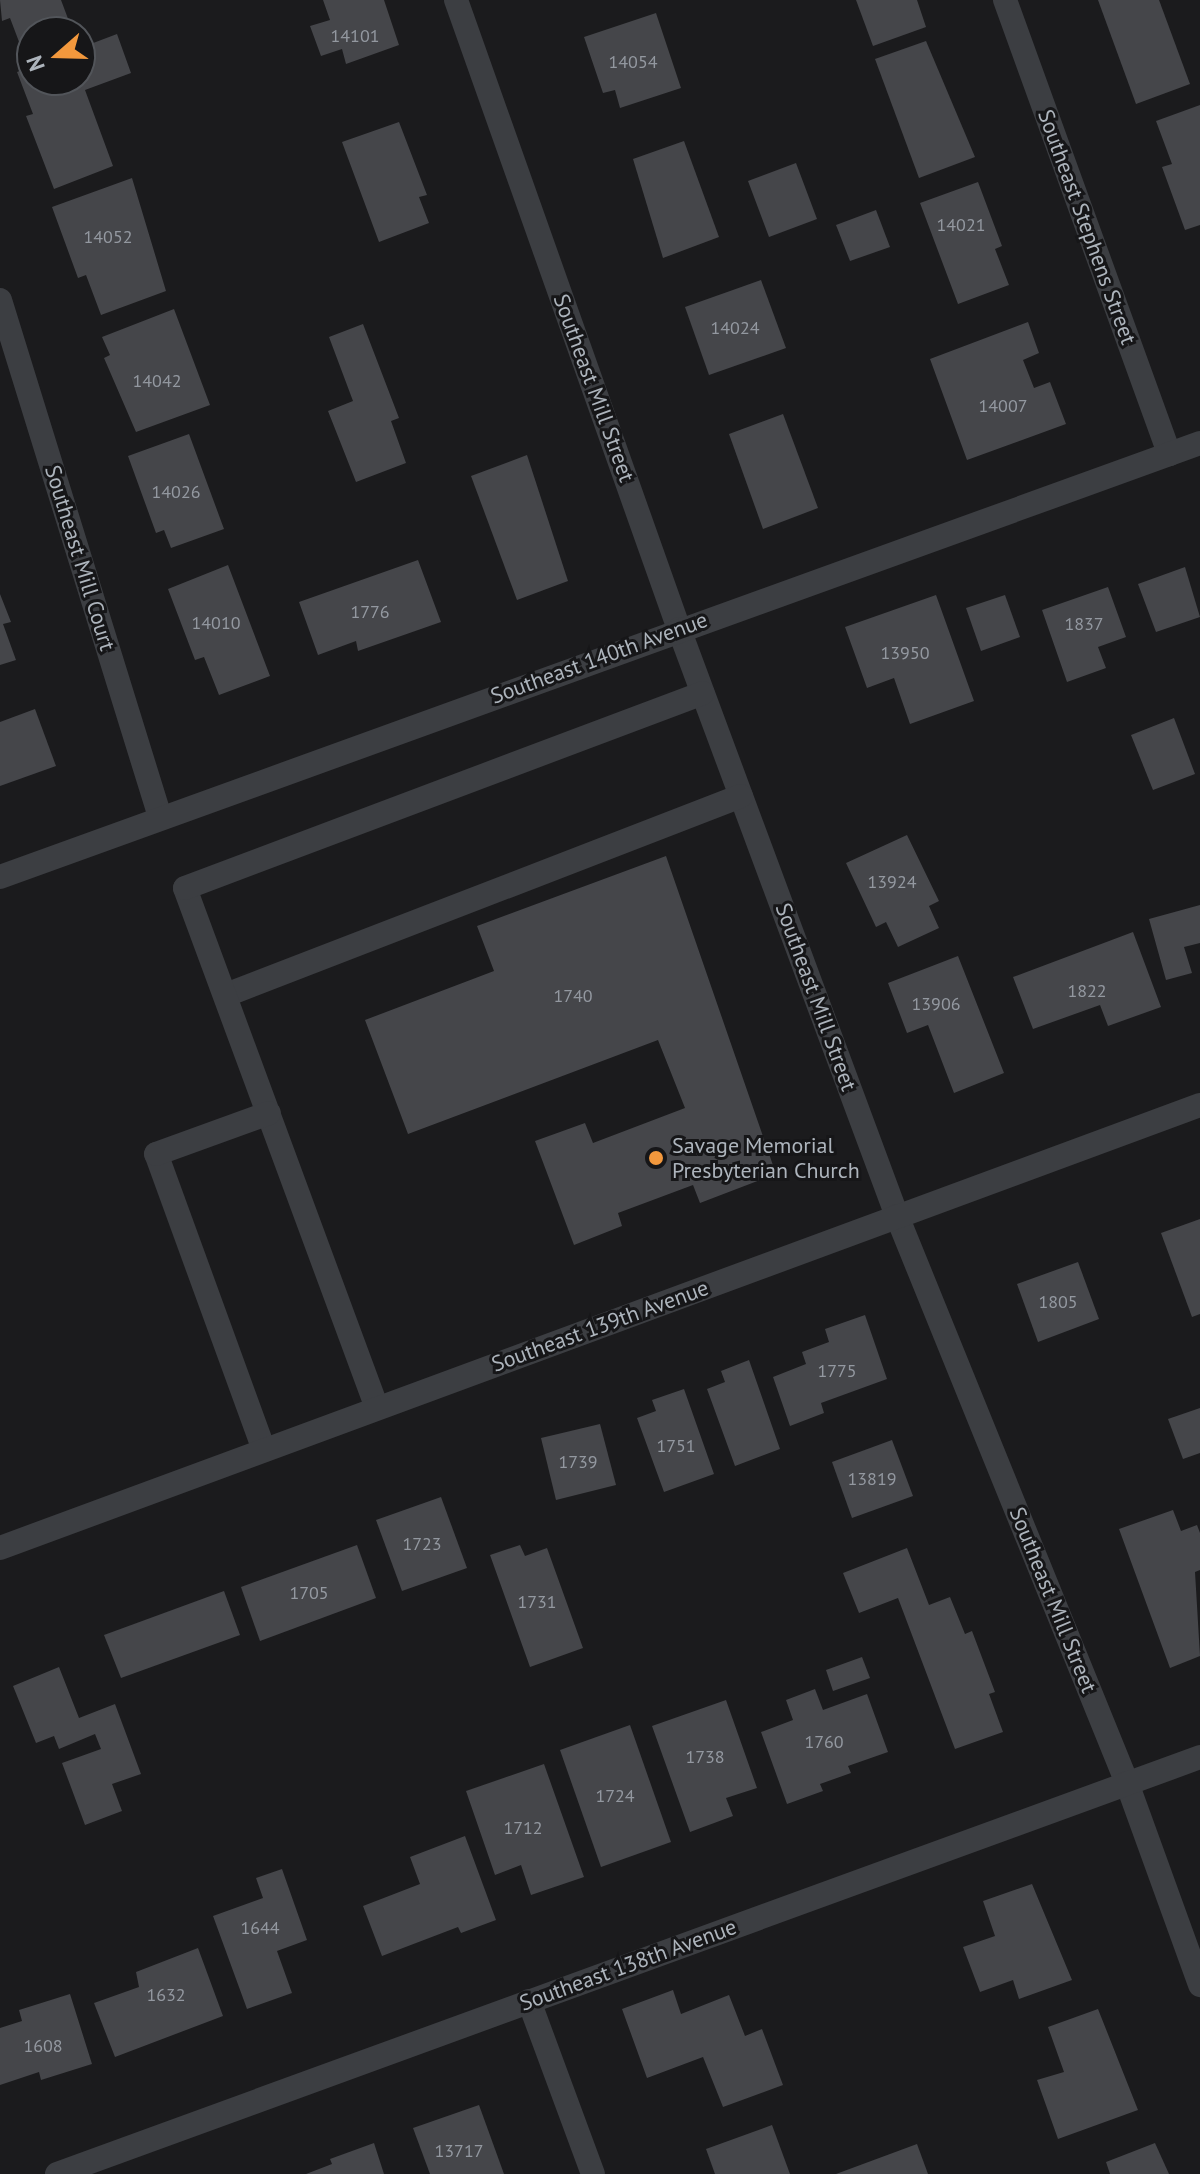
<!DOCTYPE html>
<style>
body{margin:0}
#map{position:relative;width:1200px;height:2174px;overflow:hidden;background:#1b1b1d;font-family:"PT Sans",sans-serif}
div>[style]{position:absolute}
.building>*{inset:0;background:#45464a}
.minor>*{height:24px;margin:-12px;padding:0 12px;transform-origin:12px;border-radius:12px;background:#3c3e42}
.dots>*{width:22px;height:22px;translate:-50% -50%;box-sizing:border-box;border:4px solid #161618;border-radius:50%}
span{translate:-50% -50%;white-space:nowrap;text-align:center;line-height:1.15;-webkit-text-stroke:6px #161618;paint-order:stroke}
.number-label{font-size:18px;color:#9398a0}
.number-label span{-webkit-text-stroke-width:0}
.street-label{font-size:22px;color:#adb4bc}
.poi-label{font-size:22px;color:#adb4bc}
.left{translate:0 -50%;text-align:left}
.north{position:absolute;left:16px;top:16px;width:80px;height:80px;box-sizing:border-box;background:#161618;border:2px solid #52555a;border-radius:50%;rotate:250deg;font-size:22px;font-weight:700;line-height:32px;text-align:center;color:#adb4bc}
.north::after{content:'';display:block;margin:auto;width:28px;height:36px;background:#f2983d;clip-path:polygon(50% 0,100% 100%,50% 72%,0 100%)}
</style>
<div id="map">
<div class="building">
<i style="clip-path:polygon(0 0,61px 0,73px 32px,32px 32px,32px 52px,24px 55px,10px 18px,2px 21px)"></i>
<i style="clip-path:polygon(323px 0,384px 0,399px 45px,346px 64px,342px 49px,321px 56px,310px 26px,330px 20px)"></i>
<i style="clip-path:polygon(856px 0,917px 0,926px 27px,873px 46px)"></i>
<i style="clip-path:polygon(1098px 0,1159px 0,1190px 84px,1136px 104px)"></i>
<i style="clip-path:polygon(656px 13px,681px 88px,620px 108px,615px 90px,603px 93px,584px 37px)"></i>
<i style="clip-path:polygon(117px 34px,131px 73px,85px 90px,113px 166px,54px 189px,26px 116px,33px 114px,17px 72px,32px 66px,32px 80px,80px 80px,80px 48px)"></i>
<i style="clip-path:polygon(926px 41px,975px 157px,919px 178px,875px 59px)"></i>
<i style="clip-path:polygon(1200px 105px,1200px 225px,1185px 230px,1162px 167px,1172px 164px,1156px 121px)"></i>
<i style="clip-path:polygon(399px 122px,427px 195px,419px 197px,429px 223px,379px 242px,342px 142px)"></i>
<i style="clip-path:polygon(684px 141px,719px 237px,663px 258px,633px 159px)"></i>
<i style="clip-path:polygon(796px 163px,817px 219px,769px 237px,748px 181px)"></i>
<i style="clip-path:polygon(132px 178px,166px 291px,101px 315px,86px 275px,78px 278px,52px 207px)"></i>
<i style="clip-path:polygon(978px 182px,1002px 246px,995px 249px,1009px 285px,958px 304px,920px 203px)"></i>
<i style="clip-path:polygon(876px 210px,890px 247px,850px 261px,836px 225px)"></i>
<i style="clip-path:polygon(761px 280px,786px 348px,709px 375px,685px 307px)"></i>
<i style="clip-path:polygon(174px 309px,210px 405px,136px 432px,104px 358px,110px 355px,102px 337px)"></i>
<i style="clip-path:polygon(1028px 322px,1039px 353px,1023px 360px,1034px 388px,1050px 382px,1066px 424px,967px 460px,930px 359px)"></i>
<i style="clip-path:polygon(363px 324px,399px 418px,391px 421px,406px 463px,356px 482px,328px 411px,353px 401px,329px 337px)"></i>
<i style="clip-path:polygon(783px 414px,818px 508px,763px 529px,729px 434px)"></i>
<i style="clip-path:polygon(189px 434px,224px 529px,171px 548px,164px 530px,156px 533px,128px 456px)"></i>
<i style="clip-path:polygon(527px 455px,568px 581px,517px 600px,471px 476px)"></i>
<i style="clip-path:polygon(418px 560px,441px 622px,358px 651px,356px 641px,318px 655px,299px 602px)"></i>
<i style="clip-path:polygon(228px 565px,270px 676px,219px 695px,204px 657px,195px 660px,168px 589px)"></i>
<i style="clip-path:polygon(1185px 567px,1200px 617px,1156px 632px,1138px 584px)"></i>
<i style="clip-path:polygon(1108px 587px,1126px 637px,1098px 647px,1106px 668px,1067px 682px,1042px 610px)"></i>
<i style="clip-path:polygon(0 594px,11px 622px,3px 624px,16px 660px,0 665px)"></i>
<i style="clip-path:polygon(936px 595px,974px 701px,910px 724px,894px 678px,867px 688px,845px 627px)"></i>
<i style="clip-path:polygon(1005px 595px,1020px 637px,981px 651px,966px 608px)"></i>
<i style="clip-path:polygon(35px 709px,56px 766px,0 786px,0 722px)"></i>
<i style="clip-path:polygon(1174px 718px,1195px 774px,1153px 790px,1131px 735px)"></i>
<i style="clip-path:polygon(907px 835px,939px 901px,929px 906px,939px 928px,898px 947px,886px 922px,876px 927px,846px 863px)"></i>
<i style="clip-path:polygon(666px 856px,776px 1174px,700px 1203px,693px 1185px,618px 1213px,622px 1226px,574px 1245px,535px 1141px,585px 1123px,593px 1143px,685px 1108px,658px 1040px,408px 1134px,365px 1020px,494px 971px,477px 926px)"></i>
<i style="clip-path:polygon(1200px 905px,1200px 943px,1184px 947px,1192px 973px,1166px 980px,1149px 919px)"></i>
<i style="clip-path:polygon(1133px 932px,1161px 1007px,1108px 1026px,1100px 1005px,1033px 1029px,1013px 977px)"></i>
<i style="clip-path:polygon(958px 956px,1004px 1073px,954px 1093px,928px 1025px,907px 1033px,888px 983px)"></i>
<i style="clip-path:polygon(1200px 1219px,1200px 1314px,1192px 1317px,1161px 1233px)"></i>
<i style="clip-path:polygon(1078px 1262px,1099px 1319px,1038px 1342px,1017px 1284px)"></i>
<i style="clip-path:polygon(865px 1315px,887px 1379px,821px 1403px,824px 1413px,790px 1426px,773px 1377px,806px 1364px,802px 1352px,829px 1342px,825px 1329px)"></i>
<i style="clip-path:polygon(749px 1360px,780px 1449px,735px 1466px,707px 1389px,725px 1382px,721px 1371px)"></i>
<i style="clip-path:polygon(684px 1389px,714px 1474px,664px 1492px,637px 1418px,656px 1411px,652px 1400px)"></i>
<i style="clip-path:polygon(1200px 1408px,1200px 1453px,1183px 1459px,1168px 1419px)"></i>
<i style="clip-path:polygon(600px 1424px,616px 1485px,556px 1500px,541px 1438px)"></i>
<i style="clip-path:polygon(892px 1440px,913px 1496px,852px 1518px,832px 1462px)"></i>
<i style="clip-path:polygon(441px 1497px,467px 1568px,402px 1591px,376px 1520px)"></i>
<i style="clip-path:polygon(1173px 1510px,1181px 1531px,1197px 1525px,1200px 1533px,1200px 1570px,1195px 1572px,1200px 1656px,1170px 1668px,1119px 1529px)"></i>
<i style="clip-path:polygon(357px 1545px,376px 1598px,260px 1641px,241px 1587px)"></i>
<i style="clip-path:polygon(520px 1545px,525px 1556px,547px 1548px,583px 1648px,530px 1667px,490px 1555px)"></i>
<i style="clip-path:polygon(907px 1548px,929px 1605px,950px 1597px,965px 1634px,972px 1631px,995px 1692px,989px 1694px,1003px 1732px,955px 1749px,898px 1598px,859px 1613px,843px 1573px)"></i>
<i style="clip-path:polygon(224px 1591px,240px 1635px,121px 1678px,104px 1635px)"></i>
<i style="clip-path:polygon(862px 1657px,870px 1678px,833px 1691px,826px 1670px)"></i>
<i style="clip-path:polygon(59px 1667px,79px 1718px,115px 1704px,141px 1774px,112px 1784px,122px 1811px,85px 1825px,62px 1763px,101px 1749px,95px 1734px,59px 1749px,54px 1736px,36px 1743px,13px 1686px)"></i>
<i style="clip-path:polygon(815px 1689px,823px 1710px,867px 1694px,888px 1752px,848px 1766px,851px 1773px,820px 1784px,823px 1791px,787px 1804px,761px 1732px,793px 1720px,786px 1700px)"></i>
<i style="clip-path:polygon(726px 1700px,757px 1788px,726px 1798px,733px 1816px,690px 1832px,652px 1726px)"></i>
<i style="clip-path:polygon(630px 1725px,671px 1842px,601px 1867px,560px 1750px)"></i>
<i style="clip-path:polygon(544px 1764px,584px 1877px,531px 1895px,521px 1865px,495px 1875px,466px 1791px)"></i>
<i style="clip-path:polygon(465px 1836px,496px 1920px,461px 1933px,458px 1927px,382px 1956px,363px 1906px,420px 1884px,410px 1857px)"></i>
<i style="clip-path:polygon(282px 1869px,307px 1940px,277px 1951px,292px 1993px,247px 2009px,213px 1916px,263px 1898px,256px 1878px)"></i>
<i style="clip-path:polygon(1032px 1884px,1072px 1980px,1019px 1999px,1013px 1980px,980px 1992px,963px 1947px,995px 1936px,983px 1901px)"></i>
<i style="clip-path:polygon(198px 1948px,223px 2016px,115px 2057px,94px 2003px,139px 1987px,136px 1972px)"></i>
<i style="clip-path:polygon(673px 1990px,681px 2014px,729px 1995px,745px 2036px,762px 2029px,783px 2085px,723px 2107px,703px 2057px,647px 2078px,622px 2009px)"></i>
<i style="clip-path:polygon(70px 1994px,92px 2064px,41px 2080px,39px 2072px,0 2085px,0 2028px,22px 2021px,19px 2010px)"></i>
<i style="clip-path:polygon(1098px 2009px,1138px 2110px,1058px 2139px,1037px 2080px,1064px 2072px,1048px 2027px)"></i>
<i style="clip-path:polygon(479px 2105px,504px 2174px,430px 2174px,413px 2128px)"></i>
<i style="clip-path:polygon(772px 2125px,790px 2174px,715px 2174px,706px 2149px)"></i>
<i style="clip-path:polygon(374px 2143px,384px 2174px,306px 2174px,332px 2164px,330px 2159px)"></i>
<i style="clip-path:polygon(1155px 2143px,1169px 2174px,1110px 2174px,1106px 2162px)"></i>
<i style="clip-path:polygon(917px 2144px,928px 2174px,836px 2174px)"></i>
</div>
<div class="minor">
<i style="left:456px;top:0;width:667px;rotate:70.48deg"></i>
<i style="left:679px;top:629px;width:626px;rotate:69.63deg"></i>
<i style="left:897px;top:1216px;width:612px;rotate:67.92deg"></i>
<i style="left:1127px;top:1783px;width:215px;rotate:70.1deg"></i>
<i style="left:1005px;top:0;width:483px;rotate:70.1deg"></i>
<i style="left:0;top:300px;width:541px;rotate:72.8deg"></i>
<i style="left:0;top:877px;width:1276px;rotate:-19.88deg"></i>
<i style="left:226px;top:995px;width:552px;rotate:-21.13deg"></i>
<i style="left:377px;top:1408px;width:554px;rotate:-110.27deg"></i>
<i style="left:185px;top:888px;width:553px;rotate:-20.63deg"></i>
<i style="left:264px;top:1450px;width:315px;rotate:-110deg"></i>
<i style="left:156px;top:1154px;width:120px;rotate:-19.9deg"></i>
<i style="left:0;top:1548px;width:1279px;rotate:-20.26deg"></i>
<i style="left:529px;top:2001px;width:184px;rotate:69.7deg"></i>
<i style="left:57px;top:2174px;width:1217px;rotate:-20.04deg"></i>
</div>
<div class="dots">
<i style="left:656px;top:1158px;background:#f2983d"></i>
</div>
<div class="number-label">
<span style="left:355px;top:36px">14101</span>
<span style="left:633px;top:62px">14054</span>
<span style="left:961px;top:225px">14021</span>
<span style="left:108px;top:237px">14052</span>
<span style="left:735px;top:328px">14024</span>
<span style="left:157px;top:381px">14042</span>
<span style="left:1003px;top:406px">14007</span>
<span style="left:176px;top:492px">14026</span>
<span style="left:370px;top:612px">1776</span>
<span style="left:216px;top:623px">14010</span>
<span style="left:1084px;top:624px">1837</span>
<span style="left:905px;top:653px">13950</span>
<span style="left:892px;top:882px">13924</span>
<span style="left:1087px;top:991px">1822</span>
<span style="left:573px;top:996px">1740</span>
<span style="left:936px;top:1004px">13906</span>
<span style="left:1058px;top:1302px">1805</span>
<span style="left:837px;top:1371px">1775</span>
<span style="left:676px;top:1446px">1751</span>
<span style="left:578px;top:1462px">1739</span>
<span style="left:872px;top:1479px">13819</span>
<span style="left:422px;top:1544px">1723</span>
<span style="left:309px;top:1593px">1705</span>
<span style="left:537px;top:1602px">1731</span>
<span style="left:824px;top:1742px">1760</span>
<span style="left:705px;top:1757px">1738</span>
<span style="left:615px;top:1796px">1724</span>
<span style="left:523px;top:1828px">1712</span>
<span style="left:260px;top:1928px">1644</span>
<span style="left:166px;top:1995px">1632</span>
<span style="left:43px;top:2046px">1608</span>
<span style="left:459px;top:2151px">13717</span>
</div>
<div class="street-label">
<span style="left:1087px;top:227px;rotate:70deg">Southeast Stephens Street</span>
<span style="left:594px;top:388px;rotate:70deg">Southeast Mill Street</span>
<span style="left:80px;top:558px;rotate:73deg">Southeast Mill Court</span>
<span style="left:599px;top:658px;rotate:-20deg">Southeast 140th Avenue</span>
<span style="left:816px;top:997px;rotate:70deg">Southeast Mill Street</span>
<span style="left:600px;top:1326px;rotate:-20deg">Southeast 139th Avenue</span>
<span style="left:1053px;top:1600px;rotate:68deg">Southeast Mill Street</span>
<span style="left:628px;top:1965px;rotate:-20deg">Southeast 138th Avenue</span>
</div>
<div class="poi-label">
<span class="left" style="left:672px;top:1158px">Savage Memorial<br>Presbyterian Church</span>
</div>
<div class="north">N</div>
</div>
